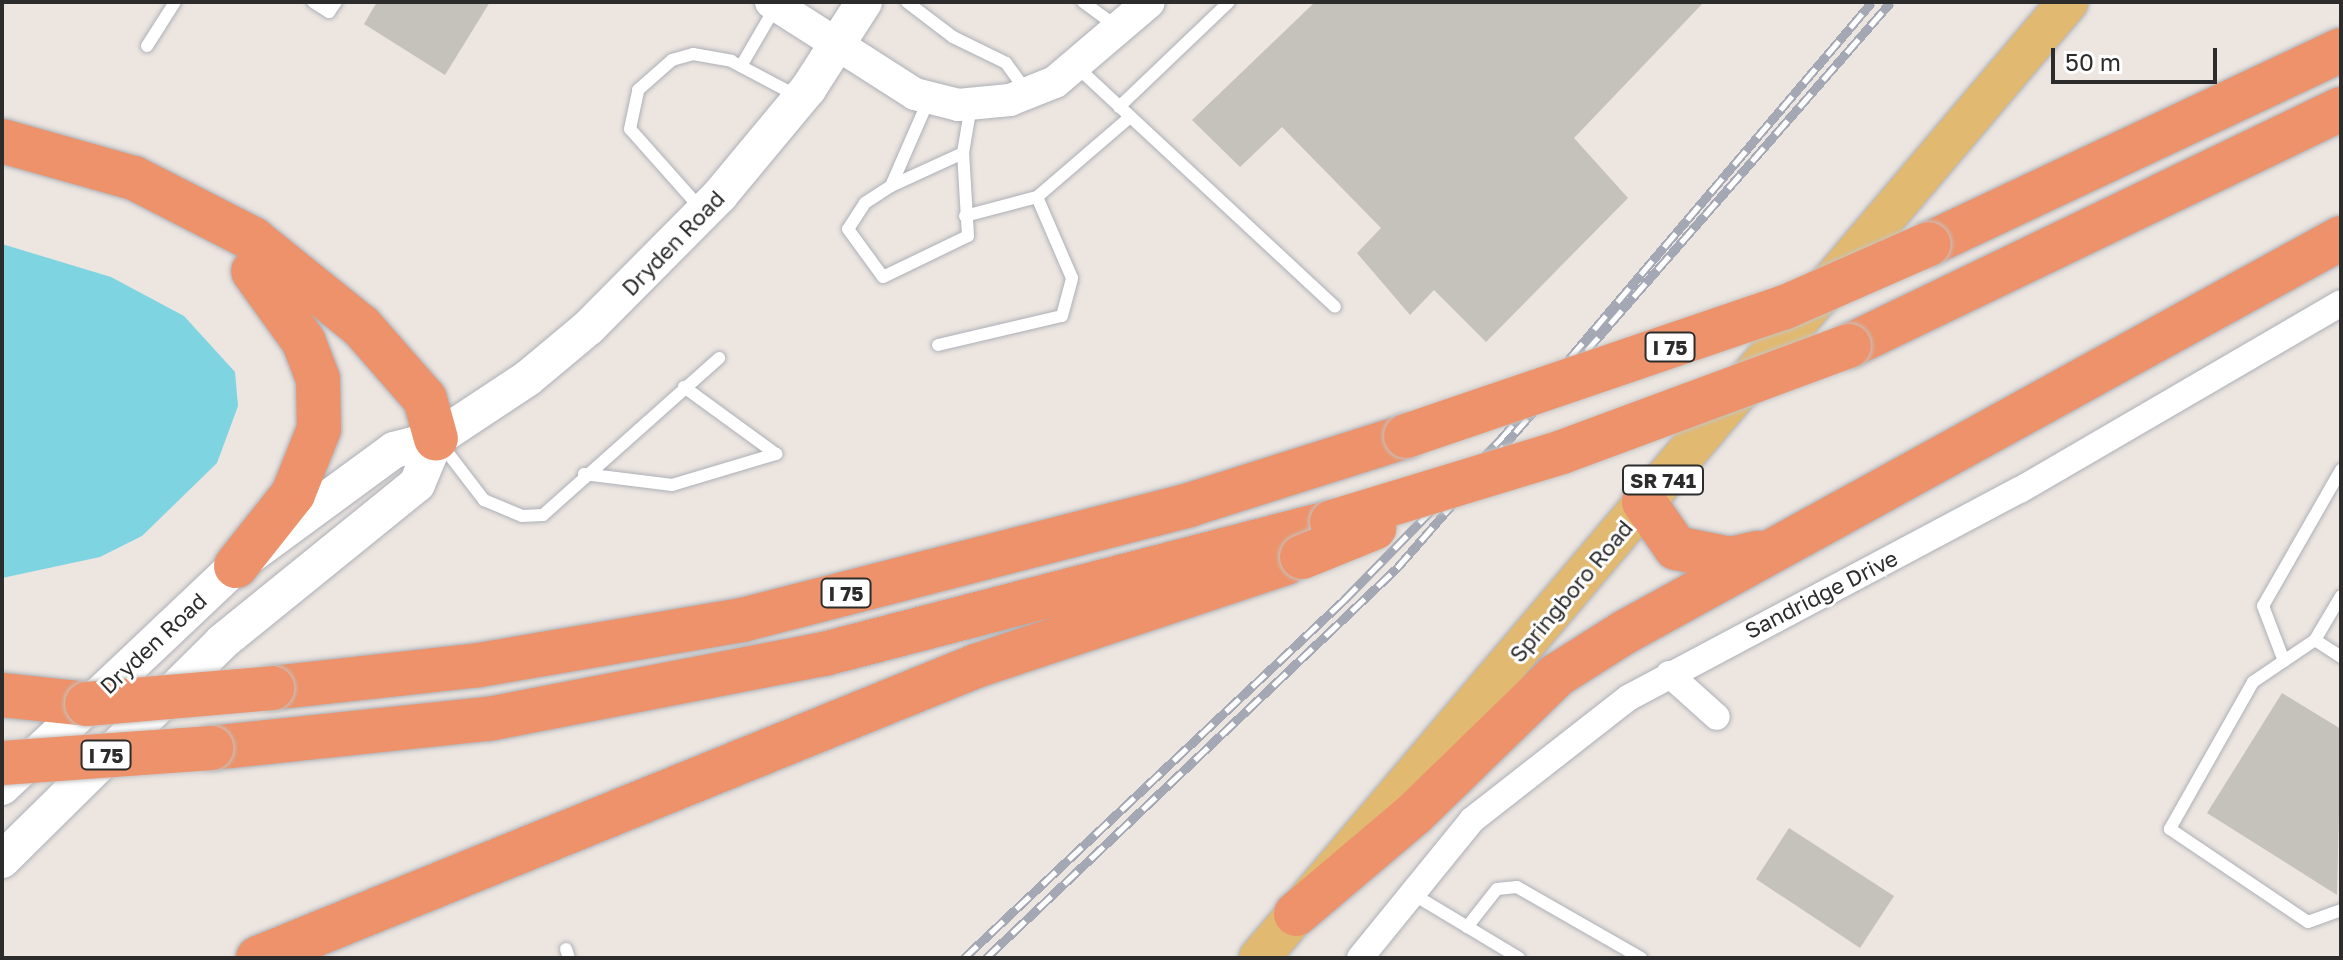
<!DOCTYPE html>
<style>
body{margin:0}
#map{position:relative;width:2343px;height:960px;overflow:hidden;background:#ece5e0;font-family:"Golos Text",sans-serif}
div>[style]{position:absolute}
.water>*{inset:0;background:#7fd4e2}
.building>*{inset:0;background:#c5c1bb}
.roads{filter:drop-shadow(0 0 2px #adb0b7) drop-shadow(0 0 2px #adb0b7)}
.service>*{height:12px;margin:-6px;padding:0 6px;transform-origin:6px;border-radius:6px;background:#fff}
.minor>*{height:26px;margin:-13px;padding:0 13px;transform-origin:13px;border-radius:13px;background:#fff}
.tertiary>*{height:32px;margin:-16px;padding:0 16px;transform-origin:16px;border-radius:16px;background:#fff}
.secondary>*{height:36px;margin:-18px;padding:0 18px;transform-origin:18px;border-radius:18px;background:#fff}
.primary>*{height:40px;margin:-20px;padding:0 20px;transform-origin:20px;border-radius:20px;background:#e2b970}
.motorway>*{height:44px;margin:-22px;padding:0 22px;transform-origin:22px;border-radius:22px;background:#ed926a}
.rail>*{height:9px;margin-top:-4.5px;transform-origin:0;background:repeating-linear-gradient(90deg,#fff 0 18px,#a3a8b4 0 36px);box-sizing:border-box;border-block:2px solid #a3a8b4}
.bridges{filter:drop-shadow(0 0 2px #c4c4c4) drop-shadow(0 0 2px #c4c4c4)}
.motorway-bridge>*{height:44px;margin:-22px;padding:0 22px;transform-origin:22px;border-radius:22px;background:#ed926a}
span{translate:-50% -50%;white-space:nowrap;text-align:center;line-height:1.15;-webkit-text-stroke:6px #fff;paint-order:stroke}
.shield-label span{padding:2px 6px;background:#fff;border:2px solid;border-radius:6px;-webkit-text-stroke-width:0}
.shield-label{font-size:20px;color:#2c2c2c;font-weight:700}
.street-label{font-size:22px;color:#2c2c2c}
.frame{position:absolute;inset:0;border:4px solid #2c2c2c;pointer-events:none}
.scale{position:absolute;left:2051px;top:48px;width:166px;height:36px;box-sizing:border-box;border:4px solid #2c2c2c;border-top:0;padding-left:10px;font-size:24px;line-height:28px;white-space:nowrap;color:#2c2c2c;-webkit-text-stroke:6px #fff;paint-order:stroke}
</style>
<div id="map">
<div class="water">
<i style="clip-path:polygon(2px 244px,111px 277px,184px 316px,235px 372px,238px 406px,217px 463px,142px 536px,100px 557px,2px 578px)"></i>
</div>
<div class="building">
<i style="clip-path:polygon(377px 2px,490px 2px,445px 75px,364px 24px)"></i>
<i style="clip-path:polygon(1315px 2px,1438px 3px,1704px 2px,1574px 138px,1628px 198px,1486px 342px,1434px 290px,1410px 315px,1357px 253px,1381px 228px,1282px 127px,1240px 167px,1192px 120px)"></i>
<i style="clip-path:polygon(2282px 693px,2341px 729px,2337px 895px,2207px 813px)"></i>
<i style="clip-path:polygon(1789px 828px,1894px 896px,1860px 948px,1756px 879px)"></i>
</div>
<div class="roads">
<div class="service">
<i style="left:313px;top:2px;width:19px;rotate:32deg"></i>
<i style="left:329px;top:12px;width:12px;rotate:-55deg"></i>
<i style="left:907px;top:2px;width:58px;rotate:37.3deg"></i>
<i style="left:953px;top:37px;width:59px;rotate:26.1deg"></i>
<i style="left:1006px;top:63px;width:36px;rotate:54deg"></i>
<i style="left:1083px;top:2px;width:41px;rotate:36deg"></i>
<i style="left:147px;top:46px;width:52px;rotate:-57.5deg"></i>
<i style="left:741px;top:66px;width:69px;rotate:-59.7deg"></i>
<i style="left:1077px;top:67px;width:352px;rotate:42.9deg"></i>
<i style="left:929px;top:99px;width:95px;rotate:113.6deg"></i>
<i style="left:891px;top:186px;width:31px;rotate:147deg"></i>
<i style="left:865px;top:203px;width:31px;rotate:123deg"></i>
<i style="left:848px;top:229px;width:59px;rotate:53.9deg"></i>
<i style="left:883px;top:277px;width:94px;rotate:-25.8deg"></i>
<i style="left:968px;top:236px;width:83px;rotate:-93.4deg"></i>
<i style="left:963px;top:153px;width:49px;rotate:-80.5deg"></i>
<i style="left:1119px;top:107px;width:152px;rotate:-43.7deg"></i>
<i style="left:891px;top:186px;width:79px;rotate:-24.6deg"></i>
<i style="left:702px;top:210px;width:108px;rotate:-131.6deg"></i>
<i style="left:630px;top:129px;width:40px;rotate:-78deg"></i>
<i style="left:638px;top:90px;width:45px;rotate:-41.4deg"></i>
<i style="left:672px;top:60px;width:22px;rotate:-16deg"></i>
<i style="left:693px;top:54px;width:39px;rotate:10deg"></i>
<i style="left:731px;top:61px;width:77px;rotate:27.9deg"></i>
<i style="left:965px;top:216px;width:74px;rotate:-14.8deg"></i>
<i style="left:1037px;top:197px;width:123px;rotate:-40.7deg"></i>
<i style="left:938px;top:345px;width:127px;rotate:-13.2deg"></i>
<i style="left:1062px;top:316px;width:39px;rotate:-75deg"></i>
<i style="left:1072px;top:278px;width:88px;rotate:-113.4deg"></i>
<i style="left:441px;top:444px;width:71px;rotate:52.5deg"></i>
<i style="left:484px;top:500px;width:41px;rotate:22.8deg"></i>
<i style="left:522px;top:516px;width:21px;rotate:-3deg"></i>
<i style="left:543px;top:515px;width:236px;rotate:-41.7deg"></i>
<i style="left:584px;top:474px;width:89px;rotate:7.1deg"></i>
<i style="left:672px;top:485px;width:109px;rotate:-16.6deg"></i>
<i style="left:776px;top:454px;width:114px;rotate:-143.9deg"></i>
<i style="left:2341px;top:596px;width:51px;rotate:120.6deg"></i>
<i style="left:2315px;top:640px;width:31px;rotate:33deg"></i>
<i style="left:2315px;top:640px;width:75px;rotate:145.9deg"></i>
<i style="left:2253px;top:682px;width:169px;rotate:119.5deg"></i>
<i style="left:2170px;top:829px;width:166px;rotate:34deg"></i>
<i style="left:2308px;top:922px;width:35px;rotate:-20deg"></i>
<i style="left:2284px;top:661px;width:59px;rotate:-110.9deg"></i>
<i style="left:2263px;top:606px;width:157px;rotate:-60.2deg"></i>
<i style="left:1411px;top:893px;width:126px;rotate:31deg"></i>
<i style="left:1467px;top:927px;width:48px;rotate:-51.7deg"></i>
<i style="left:1497px;top:889px;width:20px;rotate:-6deg"></i>
<i style="left:1517px;top:887px;width:143px;rotate:29.8deg"></i>
<i style="left:566px;top:949px;width:9px;rotate:72deg"></i>
</div>
<div class="minor">
<i style="left:1669px;top:674px;width:64px;rotate:41.9deg"></i>
<i style="left:1360px;top:958px;width:178px;rotate:-50.9deg"></i>
<i style="left:1472px;top:820px;width:198px;rotate:-38deg"></i>
<i style="left:1628px;top:698px;width:444px;rotate:-28deg"></i>
<i style="left:2020px;top:490px;width:371px;rotate:-30.2deg"></i>
</div>
<div class="tertiary">
<i style="left:771px;top:2px;width:171px;rotate:32.6deg"></i>
<i style="left:915px;top:94px;width:44px;rotate:14.3deg"></i>
<i style="left:958px;top:105px;width:52px;rotate:-5.5deg"></i>
<i style="left:1010px;top:100px;width:48px;rotate:-21.8deg"></i>
<i style="left:1055px;top:82px;width:123px;rotate:-40.4deg"></i>
</div>
<div class="secondary">
<i style="left:2px;top:787px;width:322px;rotate:-43.4deg"></i>
<i style="left:236px;top:566px;width:196px;rotate:-36.3deg"></i>
<i style="left:394px;top:450px;width:43px;rotate:-14.7deg"></i>
<i style="left:436px;top:439px;width:110px;rotate:-33.5deg"></i>
<i style="left:528px;top:378px;width:80px;rotate:-39.9deg"></i>
<i style="left:589px;top:327px;width:186px;rotate:-45.2deg"></i>
<i style="left:720px;top:195px;width:138px;rotate:-50.3deg"></i>
<i style="left:808px;top:89px;width:103px;rotate:-57.2deg"></i>
<i style="left:2px;top:860px;width:310px;rotate:-44.7deg"></i>
<i style="left:222px;top:642px;width:251px;rotate:-39deg"></i>
<i style="left:417px;top:484px;width:49px;rotate:-67.1deg"></i>
</div>
<div class="primary">
<i style="left:1259px;top:958px;width:1252px;rotate:-49.76deg"></i>
</div>
<div class="motorway">
<i style="left:2px;top:141px;width:137px;rotate:15.7deg"></i>
<i style="left:134px;top:178px;width:134px;rotate:27.1deg"></i>
<i style="left:253px;top:239px;width:139px;rotate:38.9deg"></i>
<i style="left:361px;top:326px;width:97px;rotate:48.8deg"></i>
<i style="left:425px;top:399px;width:41px;rotate:74.6deg"></i>
<i style="left:1929px;top:244px;width:455px;rotate:-25.2deg"></i>
<i style="left:1849px;top:346px;width:546px;rotate:-25.72deg"></i>
<i style="left:1644px;top:502px;width:56px;rotate:55.2deg"></i>
<i style="left:1676px;top:548px;width:56px;rotate:11.3deg"></i>
<i style="left:1731px;top:559px;width:28px;rotate:-13deg"></i>
<i style="left:236px;top:566px;width:92px;rotate:-51.6deg"></i>
<i style="left:293px;top:494px;width:70px;rotate:-68.2deg"></i>
<i style="left:319px;top:429px;width:50px;rotate:-91.1deg"></i>
<i style="left:318px;top:379px;width:40px;rotate:-111deg"></i>
<i style="left:304px;top:342px;width:87px;rotate:-125.7deg"></i>
<i style="left:272px;top:688px;width:208px;rotate:-6.3deg"></i>
<i style="left:479px;top:665px;width:267px;rotate:-9.7deg"></i>
<i style="left:742px;top:620px;width:462px;rotate:-14.4deg"></i>
<i style="left:1189px;top:505px;width:228px;rotate:-17.6deg"></i>
<i style="left:2px;top:695px;width:85px;rotate:6deg"></i>
<i style="left:211px;top:748px;width:280px;rotate:-6deg"></i>
<i style="left:489px;top:719px;width:341px;rotate:-11deg"></i>
<i style="left:824px;top:654px;width:525px;rotate:-14.57deg"></i>
<i style="left:1296px;top:914px;width:155px;rotate:-40.3deg"></i>
<i style="left:1414px;top:814px;width:199px;rotate:-44.2deg"></i>
<i style="left:1557px;top:675px;width:80px;rotate:-32.3deg"></i>
<i style="left:1625px;top:632px;width:817px;rotate:-28.82deg"></i>
<i style="left:258px;top:958px;width:775px;rotate:-22.13deg"></i>
<i style="left:976px;top:666px;width:327px;rotate:-18.4deg"></i>
</div>
</div>
<div class="rail">
<i style="left:964px;top:958px;width:522px;rotate:-43.29deg"></i>
<i style="left:1344px;top:600px;width:225px;rotate:-45.7deg"></i>
<i style="left:1501px;top:439px;width:573px;rotate:-49.67deg"></i>
<i style="left:986px;top:958px;width:567px;rotate:-43.5deg"></i>
<i style="left:1397px;top:568px;width:751px;rotate:-48.89deg"></i>
</div>
<div class="bridges">
<div class="motorway-bridge">
<i style="left:1406px;top:436px;width:398px;rotate:-18.8deg"></i>
<i style="left:1783px;top:308px;width:159px;rotate:-23.7deg"></i>
<i style="left:1332px;top:522px;width:240px;rotate:-16.9deg"></i>
<i style="left:1562px;top:452px;width:306px;rotate:-20.3deg"></i>
<i style="left:1302px;top:557px;width:78px;rotate:-21.9deg"></i>
<i style="left:87px;top:704px;width:186px;rotate:-4.9deg"></i>
<i style="left:2px;top:763px;width:210px;rotate:-4.1deg"></i>
</div>
</div>
<div class="shield-label">
<span style="left:1670px;top:347px">I 75</span>
<span style="left:1663px;top:480px">SR 741</span>
<span style="left:846px;top:593px">I 75</span>
<span style="left:106px;top:755px">I 75</span>
</div>
<div class="street-label">
<span style="left:673px;top:243px;rotate:-46deg">Dryden Road</span>
<span style="left:1571px;top:591px;rotate:-50deg">Springboro Road</span>
<span style="left:1821px;top:594px;rotate:-27deg">Sandridge Drive</span>
<span style="left:153px;top:643px;rotate:-43deg">Dryden Road</span>
</div>
<div class="frame"></div>
<div class="scale">50 m</div>
</div>
